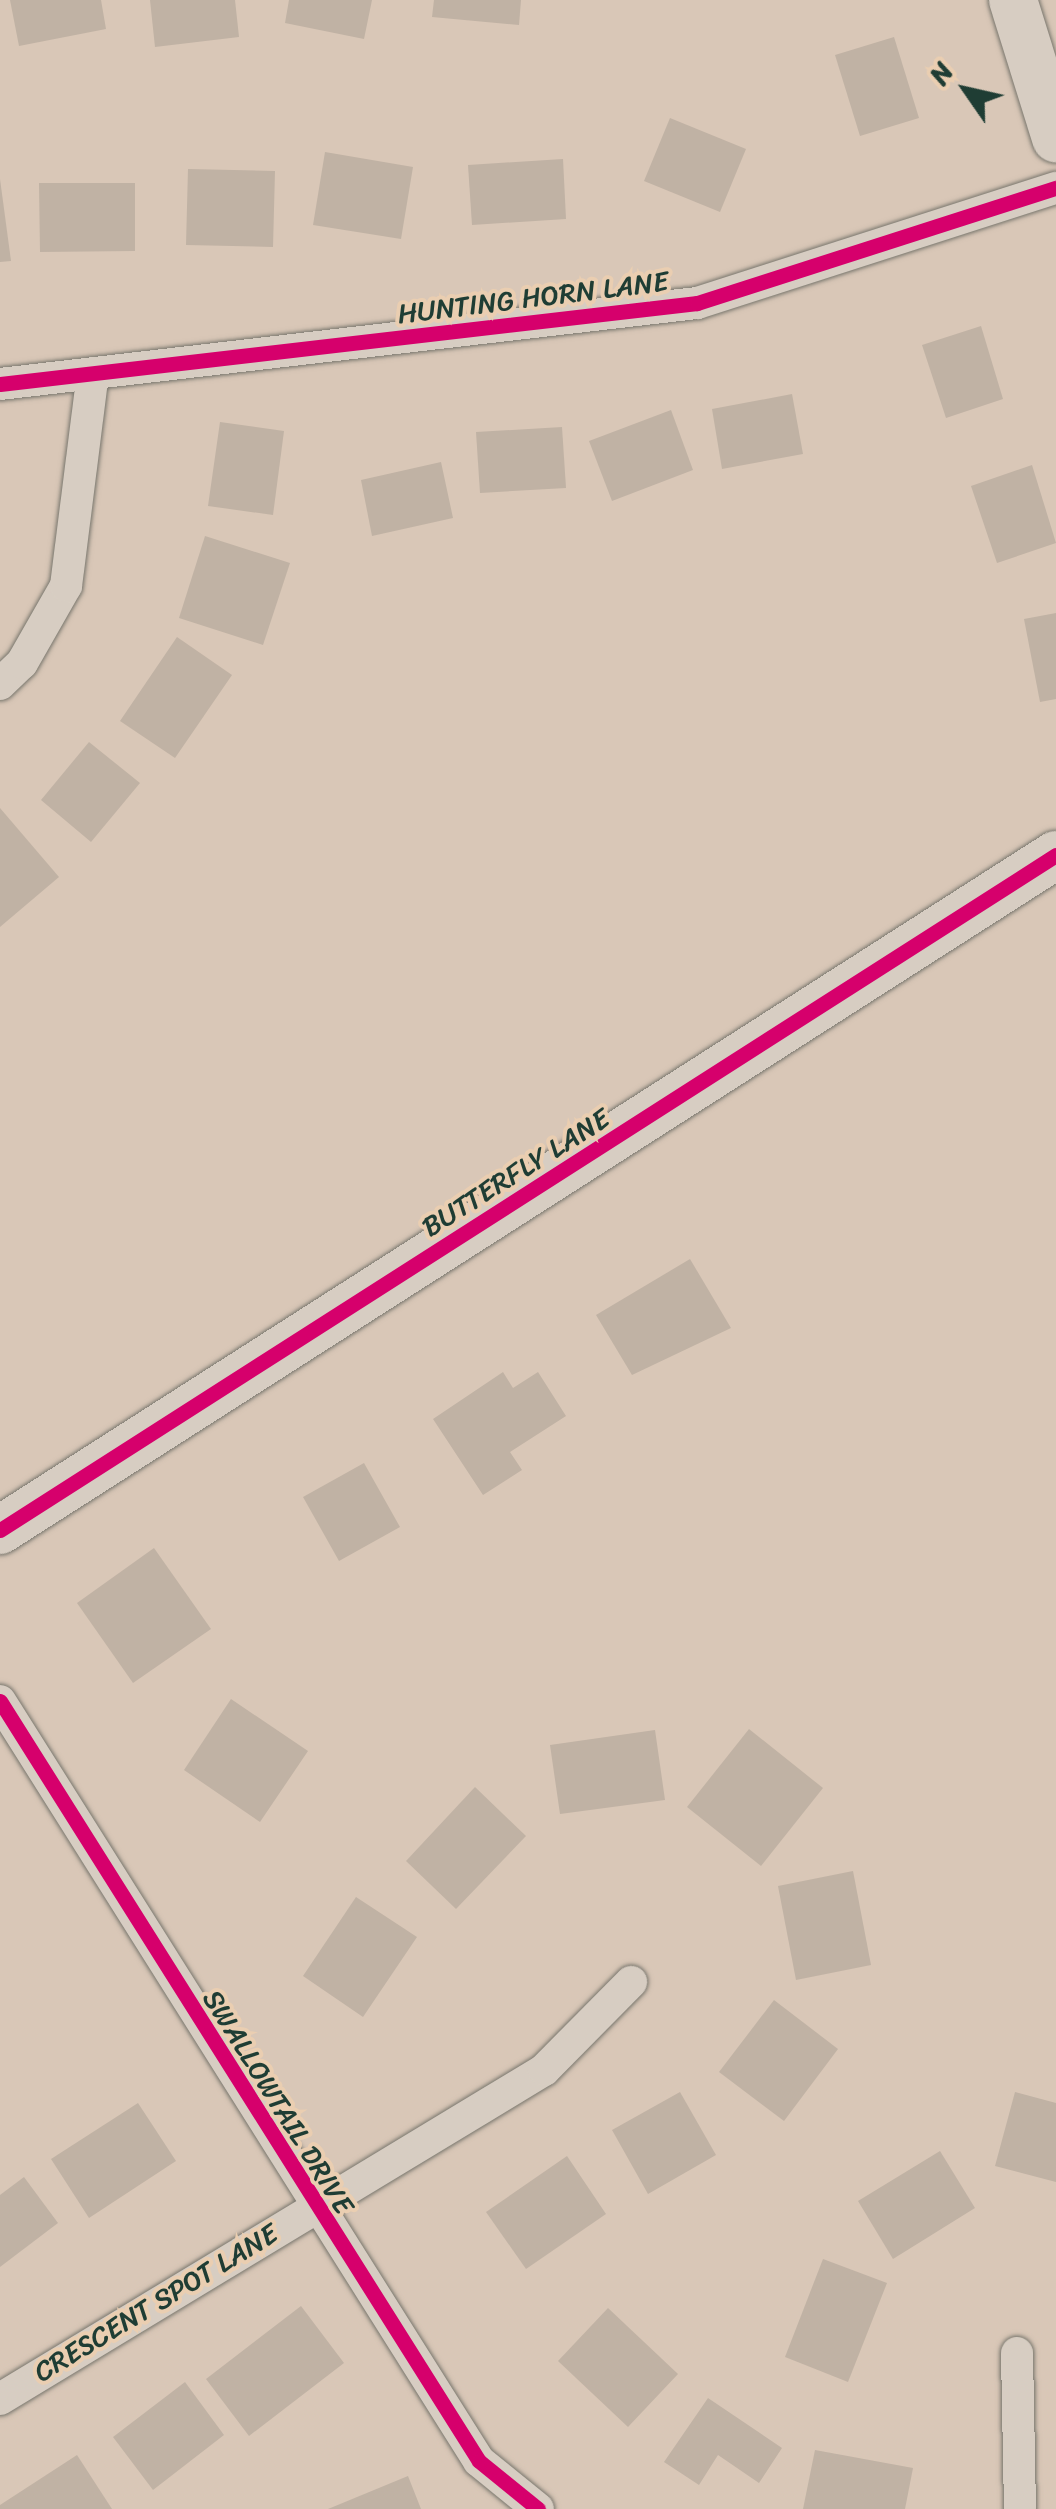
<!DOCTYPE html>
<style>
body{margin:0}
#map{position:relative;width:1056px;height:2509px;overflow:hidden;background:#d9c7b7;font-family:Sriracha,sans-serif}
div>[style]{position:absolute}
.building>*{inset:0;background:#c0b2a4}
.roads{filter:drop-shadow(0 0 2px #78766d) drop-shadow(0 0 2px #78766d)}
.street>*{height:32px;margin:-16px;padding:0 16px;transform-origin:16px;border-radius:16px;background:#d7cdc2}
.secondary>*{height:48px;margin:-24px;padding:0 24px;transform-origin:24px;border-radius:24px;background:#d7cdc2}
.cycleway>*{height:15px;margin:-7.5px;padding:0 7.5px;transform-origin:7.5px;border-radius:7.5px;background:#d6006c}
span{translate:-50% -50%;white-space:nowrap;text-align:center;line-height:1.15;-webkit-text-stroke:8px #eaceb1;paint-order:stroke}
.street-label{font-size:28px;color:#1f3d34}
.north{position:absolute;left:916px;top:40px;width:100px;height:100px;-webkit-text-stroke:8px #eaceb1;paint-order:stroke;rotate:304deg;font-size:28px;font-weight:700;line-height:40px;text-align:center;color:#1f3d34}
.north::after{content:'';display:block;margin:auto;width:35px;height:45px;background:#1f3d34;clip-path:polygon(50% 0,100% 100%,50% 72%,0 100%)}
</style>
<div id="map">
<div class="building">
<i style="clip-path:polygon(10px 0,101px 0,106px 29px,19px 46px)"></i>
<i style="clip-path:polygon(150px 0,235px 0,239px 37px,155px 47px)"></i>
<i style="clip-path:polygon(289px 0,372px 0,364px 39px,285px 23px)"></i>
<i style="clip-path:polygon(434px 0,521px 0,519px 25px,432px 17px)"></i>
<i style="clip-path:polygon(894px 37px,919px 118px,860px 136px,835px 55px)"></i>
<i style="clip-path:polygon(670px 118px,746px 149px,720px 212px,644px 181px)"></i>
<i style="clip-path:polygon(325px 152px,413px 167px,401px 239px,313px 225px)"></i>
<i style="clip-path:polygon(563px 159px,566px 219px,472px 225px,468px 165px)"></i>
<i style="clip-path:polygon(188px 169px,275px 171px,273px 247px,186px 245px)"></i>
<i style="clip-path:polygon(0 179px,11px 261px,0 262px)"></i>
<i style="clip-path:polygon(39px 183px,135px 183px,135px 251px,40px 252px)"></i>
<i style="clip-path:polygon(981px 326px,1003px 399px,946px 418px,922px 345px)"></i>
<i style="clip-path:polygon(792px 394px,803px 454px,722px 469px,712px 409px)"></i>
<i style="clip-path:polygon(671px 410px,693px 470px,612px 501px,589px 441px)"></i>
<i style="clip-path:polygon(220px 422px,284px 431px,273px 515px,208px 506px)"></i>
<i style="clip-path:polygon(562px 427px,566px 488px,480px 493px,476px 432px)"></i>
<i style="clip-path:polygon(441px 462px,453px 518px,372px 536px,361px 480px)"></i>
<i style="clip-path:polygon(1032px 465px,1056px 543px,997px 563px,971px 486px)"></i>
<i style="clip-path:polygon(205px 536px,290px 563px,263px 645px,179px 618px)"></i>
<i style="clip-path:polygon(1056px 613px,1056px 699px,1040px 702px,1024px 619px)"></i>
<i style="clip-path:polygon(177px 637px,232px 675px,175px 758px,120px 721px)"></i>
<i style="clip-path:polygon(89px 742px,140px 783px,91px 842px,41px 800px)"></i>
<i style="clip-path:polygon(0 808px,59px 877px,0 927px)"></i>
<i style="clip-path:polygon(690px 1259px,731px 1328px,632px 1375px,596px 1315px)"></i>
<i style="clip-path:polygon(503px 1372px,513px 1388px,538px 1372px,566px 1416px,510px 1452px,522px 1470px,483px 1495px,433px 1419px)"></i>
<i style="clip-path:polygon(364px 1463px,400px 1527px,339px 1561px,303px 1497px)"></i>
<i style="clip-path:polygon(154px 1548px,211px 1629px,133px 1683px,77px 1603px)"></i>
<i style="clip-path:polygon(231px 1699px,308px 1751px,260px 1822px,184px 1770px)"></i>
<i style="clip-path:polygon(749px 1729px,823px 1788px,761px 1866px,687px 1807px)"></i>
<i style="clip-path:polygon(655px 1730px,665px 1800px,560px 1814px,550px 1745px)"></i>
<i style="clip-path:polygon(475px 1787px,526px 1836px,456px 1909px,406px 1861px)"></i>
<i style="clip-path:polygon(853px 1871px,871px 1965px,796px 1980px,778px 1886px)"></i>
<i style="clip-path:polygon(356px 1897px,417px 1937px,363px 2017px,303px 1976px)"></i>
<i style="clip-path:polygon(774px 2000px,838px 2049px,784px 2121px,719px 2072px)"></i>
<i style="clip-path:polygon(680px 2092px,716px 2155px,648px 2194px,612px 2130px)"></i>
<i style="clip-path:polygon(1015px 2092px,1056px 2103px,1056px 2182px,995px 2166px)"></i>
<i style="clip-path:polygon(138px 2103px,176px 2161px,89px 2218px,51px 2159px)"></i>
<i style="clip-path:polygon(940px 2151px,975px 2208px,893px 2259px,858px 2201px)"></i>
<i style="clip-path:polygon(567px 2156px,606px 2214px,526px 2269px,486px 2212px)"></i>
<i style="clip-path:polygon(24px 2177px,58px 2223px,0 2267px,0 2195px)"></i>
<i style="clip-path:polygon(823px 2259px,887px 2283px,848px 2382px,785px 2357px)"></i>
<i style="clip-path:polygon(301px 2306px,344px 2363px,249px 2436px,206px 2379px)"></i>
<i style="clip-path:polygon(608px 2308px,678px 2374px,628px 2427px,558px 2361px)"></i>
<i style="clip-path:polygon(185px 2382px,224px 2435px,153px 2490px,113px 2437px)"></i>
<i style="clip-path:polygon(708px 2398px,782px 2448px,759px 2483px,718px 2455px,699px 2485px,664px 2462px)"></i>
<i style="clip-path:polygon(815px 2450px,913px 2468px,905px 2509px,803px 2509px)"></i>
<i style="clip-path:polygon(77px 2455px,112px 2509px,0 2509px,0 2505px)"></i>
<i style="clip-path:polygon(408px 2476px,421px 2509px,328px 2509px)"></i>
</div>
<div class="roads">
<div class="street">
<i style="left:0;top:384px;width:702px;rotate:-6.63deg"></i>
<i style="left:697px;top:303px;width:377px;rotate:-17.8deg"></i>
<i style="left:0;top:684px;width:30px;rotate:-44deg"></i>
<i style="left:22px;top:663px;width:89px;rotate:-60.3deg"></i>
<i style="left:66px;top:586px;width:209px;rotate:-82.8deg"></i>
<i style="left:0;top:1701px;width:898px;rotate:57.78deg"></i>
<i style="left:479px;top:2461px;width:76px;rotate:39.1deg"></i>
<i style="left:1017px;top:2353px;width:156px;rotate:88.9deg"></i>
<i style="left:0;top:2399px;width:636px;rotate:-31.16deg"></i>
<i style="left:544px;top:2070px;width:124px;rotate:-45.3deg"></i>
</div>
<div class="secondary">
<i style="left:1013px;top:0;width:145px;rotate:72.7deg"></i>
<i style="left:0;top:1530px;width:1253px;rotate:-32.59deg"></i>
</div>
</div>
<div class="cycleway">
<i style="left:0;top:384px;width:702px;rotate:-6.63deg"></i>
<i style="left:697px;top:303px;width:377px;rotate:-17.8deg"></i>
<i style="left:0;top:1530px;width:1253px;rotate:-32.59deg"></i>
<i style="left:0;top:1701px;width:898px;rotate:57.78deg"></i>
<i style="left:479px;top:2461px;width:76px;rotate:39.1deg"></i>
</div>
<div class="street-label">
<span style="left:533px;top:298px;rotate:-7deg">HUNTING HORN LANE</span>
<span style="left:516px;top:1173px;rotate:-32deg">BUTTERFLY LANE</span>
<span style="left:278px;top:2102px;rotate:58deg">SWALLOWTAIL DRIVE</span>
<span style="left:156px;top:2303px;rotate:-31deg">CRESCENT SPOT LANE</span>
</div>
<div class="north">N</div>
</div>
